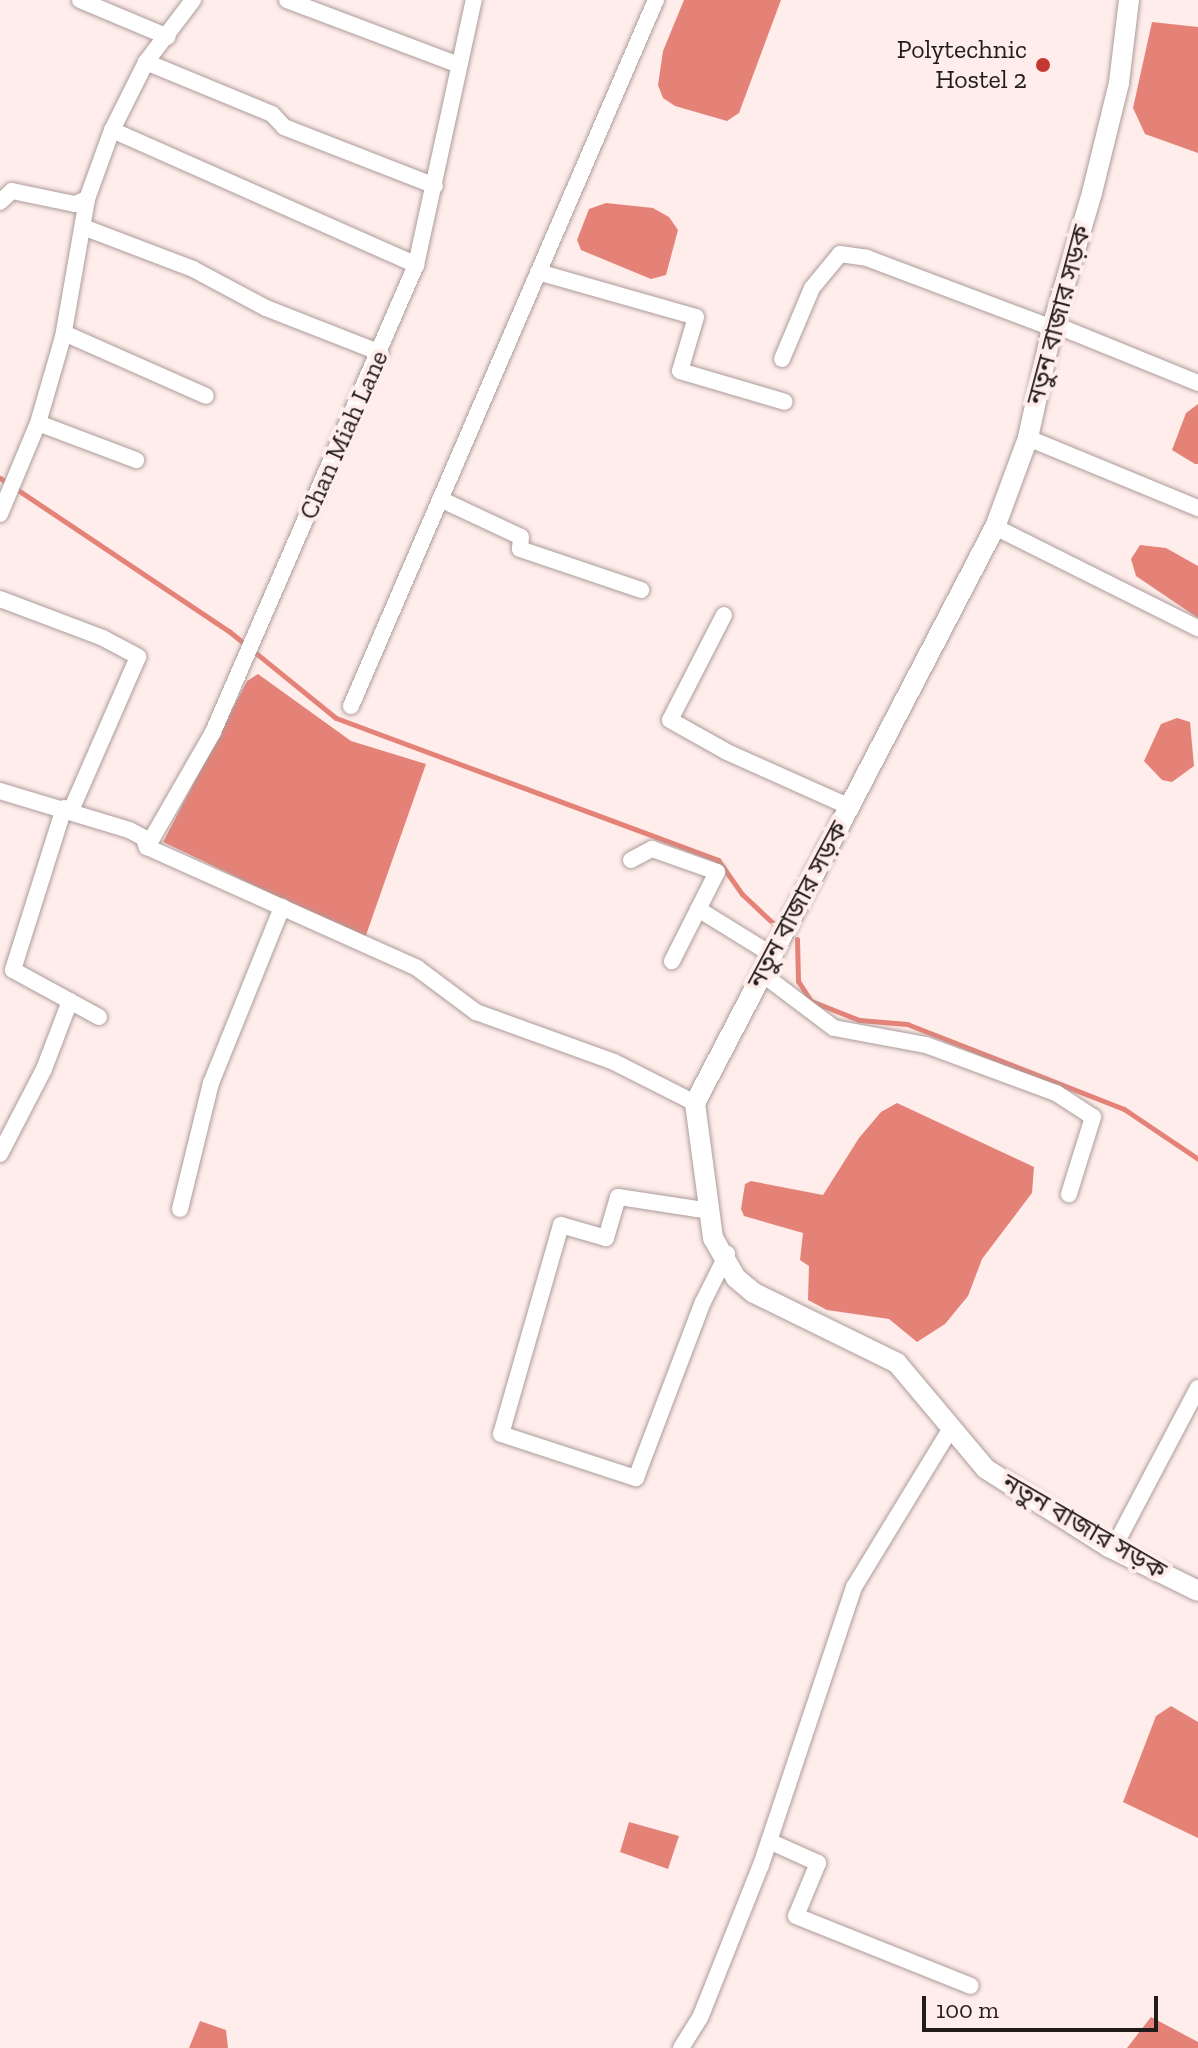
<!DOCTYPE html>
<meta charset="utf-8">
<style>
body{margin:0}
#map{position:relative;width:1198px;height:2048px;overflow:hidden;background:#feedea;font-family:"Zilla Slab","Noto Sans Bengali",serif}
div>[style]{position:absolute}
.water>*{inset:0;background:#e58278}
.stream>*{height:5px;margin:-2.5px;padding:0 2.5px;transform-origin:2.5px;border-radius:2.5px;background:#e58278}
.roads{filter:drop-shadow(0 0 2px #ac9c9a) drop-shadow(0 0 2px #ac9c9a)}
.minor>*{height:16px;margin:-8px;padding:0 8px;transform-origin:8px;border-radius:8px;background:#fff}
.tertiary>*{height:20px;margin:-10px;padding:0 10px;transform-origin:10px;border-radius:10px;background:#fff}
.dots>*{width:22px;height:22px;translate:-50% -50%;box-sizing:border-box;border:4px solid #feedea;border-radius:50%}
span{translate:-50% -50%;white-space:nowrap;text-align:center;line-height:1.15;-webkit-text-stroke:8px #feedea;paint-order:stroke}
.poi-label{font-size:26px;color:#211b1a}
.right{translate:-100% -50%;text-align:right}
.street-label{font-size:26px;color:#211b1a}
.scale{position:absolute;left:922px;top:1996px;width:236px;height:36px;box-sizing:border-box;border:4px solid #211b1a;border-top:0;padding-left:10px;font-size:24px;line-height:28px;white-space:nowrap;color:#211b1a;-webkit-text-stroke:6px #feedea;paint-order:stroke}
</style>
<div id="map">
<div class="water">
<i style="clip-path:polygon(684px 0,781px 0,739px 113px,727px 121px,675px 106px,663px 98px,658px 85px,663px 51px)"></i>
<i style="clip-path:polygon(1152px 22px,1198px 27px,1198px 153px,1145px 134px,1133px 108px)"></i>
<i style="clip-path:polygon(606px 203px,653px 208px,669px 217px,678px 230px,666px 275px,651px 279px,581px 250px,577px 240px,589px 209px)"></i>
<i style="clip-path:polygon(1198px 404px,1198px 464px,1195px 464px,1172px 450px,1186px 413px)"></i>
<i style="clip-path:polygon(1140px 545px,1166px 548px,1198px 566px,1198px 618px,1136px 576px,1131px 559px)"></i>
<i style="clip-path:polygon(258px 674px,351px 741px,426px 764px,365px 938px,163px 842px,247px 681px)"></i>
<i style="clip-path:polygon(1177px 718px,1190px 722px,1194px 766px,1172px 782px,1162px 780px,1144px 761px,1161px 724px)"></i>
<i style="clip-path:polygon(897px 1103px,1034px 1167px,1032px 1193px,982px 1259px,968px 1296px,945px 1324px,917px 1342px,889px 1319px,827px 1310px,808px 1300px,809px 1266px,800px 1260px,803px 1233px,744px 1216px,741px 1209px,745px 1184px,751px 1181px,823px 1195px,859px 1138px,881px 1112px)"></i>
<i style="clip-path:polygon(1171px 1706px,1198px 1722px,1198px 1838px,1123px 1802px,1156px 1716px)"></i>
<i style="clip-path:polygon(629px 1822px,679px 1836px,668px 1869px,620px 1852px)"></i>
<i style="clip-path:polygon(1151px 2017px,1198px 2042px,1198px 2048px,1127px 2048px)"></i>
<i style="clip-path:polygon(200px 2021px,226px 2030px,228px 2048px,189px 2048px)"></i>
</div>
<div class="stream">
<i style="left:0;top:478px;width:277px;rotate:33.8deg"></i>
<i style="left:230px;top:632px;width:136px;rotate:39.1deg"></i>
<i style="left:336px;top:718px;width:408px;rotate:20.4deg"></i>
<i style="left:718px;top:860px;width:42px;rotate:54.8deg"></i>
<i style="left:742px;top:894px;width:48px;rotate:43.3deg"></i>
<i style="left:797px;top:939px;width:42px;rotate:88.6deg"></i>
<i style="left:798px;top:981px;width:24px;rotate:57deg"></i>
<i style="left:811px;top:1001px;width:52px;rotate:21.6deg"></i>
<i style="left:859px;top:1020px;width:48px;rotate:4.8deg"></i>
<i style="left:907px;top:1024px;width:233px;rotate:21.4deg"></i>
<i style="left:1124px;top:1109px;width:89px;rotate:34deg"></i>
</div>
<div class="roads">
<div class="minor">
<i style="left:80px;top:0;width:95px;rotate:22.8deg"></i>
<i style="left:287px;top:0;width:184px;rotate:20.7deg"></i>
<i style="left:146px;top:62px;width:136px;rotate:22.4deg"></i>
<i style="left:272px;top:114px;width:18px;rotate:47deg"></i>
<i style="left:284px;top:127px;width:162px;rotate:21.3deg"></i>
<i style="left:112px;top:130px;width:333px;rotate:23.9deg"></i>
<i style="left:0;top:202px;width:16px;rotate:-43deg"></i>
<i style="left:12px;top:191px;width:64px;rotate:11.7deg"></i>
<i style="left:75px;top:204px;width:13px;rotate:-23deg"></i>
<i style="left:87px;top:199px;width:73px;rotate:-70.1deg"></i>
<i style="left:112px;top:130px;width:76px;rotate:-63.4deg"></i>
<i style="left:146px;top:62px;width:78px;rotate:-52.8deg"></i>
<i style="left:83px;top:227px;width:118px;rotate:20.9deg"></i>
<i style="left:193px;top:269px;width:83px;rotate:28.1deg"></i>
<i style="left:266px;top:308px;width:123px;rotate:21.4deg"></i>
<i style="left:538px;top:272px;width:164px;rotate:15.9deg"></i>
<i style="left:696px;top:317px;width:56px;rotate:106.5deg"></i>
<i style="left:680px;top:371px;width:109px;rotate:16.4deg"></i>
<i style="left:1053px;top:324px;width:157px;rotate:22.1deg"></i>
<i style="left:64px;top:333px;width:155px;rotate:23.9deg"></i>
<i style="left:782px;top:359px;width:77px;rotate:-67.1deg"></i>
<i style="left:812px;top:288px;width:44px;rotate:-50.5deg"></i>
<i style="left:840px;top:254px;width:27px;rotate:8deg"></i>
<i style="left:867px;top:258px;width:198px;rotate:20.7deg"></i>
<i style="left:38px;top:423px;width:105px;rotate:20.7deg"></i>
<i style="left:1028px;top:438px;width:184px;rotate:22.4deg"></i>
<i style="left:440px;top:499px;width:89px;rotate:25.1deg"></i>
<i style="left:521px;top:537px;width:12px;rotate:95deg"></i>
<i style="left:520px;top:549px;width:128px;rotate:18.7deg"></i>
<i style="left:0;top:514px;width:99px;rotate:-67.3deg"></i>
<i style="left:38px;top:423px;width:90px;rotate:-73.8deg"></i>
<i style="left:63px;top:337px;width:140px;rotate:-80.1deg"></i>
<i style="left:995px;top:527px;width:227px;rotate:26.5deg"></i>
<i style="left:0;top:599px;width:110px;rotate:20.7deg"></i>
<i style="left:103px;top:638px;width:40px;rotate:28deg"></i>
<i style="left:138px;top:657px;width:167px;rotate:113.6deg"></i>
<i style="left:724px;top:615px;width:118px;rotate:117.2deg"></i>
<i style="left:670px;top:720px;width:65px;rotate:29.3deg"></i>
<i style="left:727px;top:752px;width:135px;rotate:24.1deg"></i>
<i style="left:351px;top:706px;width:769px;rotate:-66.64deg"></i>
<i style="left:0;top:791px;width:135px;rotate:16.8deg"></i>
<i style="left:129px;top:830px;width:16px;rotate:27deg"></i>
<i style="left:143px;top:837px;width:11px;rotate:68deg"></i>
<i style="left:147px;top:847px;width:296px;rotate:24.1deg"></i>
<i style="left:417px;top:968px;width:74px;rotate:36.7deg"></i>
<i style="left:476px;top:1012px;width:147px;rotate:19.9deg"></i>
<i style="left:614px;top:1062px;width:91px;rotate:26.8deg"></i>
<i style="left:64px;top:808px;width:170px;rotate:107.5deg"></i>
<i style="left:13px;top:970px;width:98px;rotate:28.7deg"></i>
<i style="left:147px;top:847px;width:133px;rotate:-60.1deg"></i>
<i style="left:213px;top:732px;width:509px;rotate:-66.51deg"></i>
<i style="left:416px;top:265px;width:271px;rotate:-77.7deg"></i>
<i style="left:631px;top:860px;width:24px;rotate:-28deg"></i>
<i style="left:652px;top:849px;width:69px;rotate:19.5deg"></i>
<i style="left:717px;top:872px;width:100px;rotate:116.8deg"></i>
<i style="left:698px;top:909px;width:86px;rotate:31.7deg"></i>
<i style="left:761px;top:973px;width:91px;rotate:37deg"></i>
<i style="left:834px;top:1028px;width:94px;rotate:10.5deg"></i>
<i style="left:926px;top:1045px;width:139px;rotate:20.3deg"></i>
<i style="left:1056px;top:1093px;width:44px;rotate:33deg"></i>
<i style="left:1093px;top:1117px;width:81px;rotate:107.3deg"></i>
<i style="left:0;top:1154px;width:96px;rotate:-62.6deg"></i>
<i style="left:44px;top:1069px;width:73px;rotate:-69.1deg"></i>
<i style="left:180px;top:1209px;width:130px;rotate:-76.2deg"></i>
<i style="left:211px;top:1083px;width:190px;rotate:-68deg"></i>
<i style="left:710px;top:1211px;width:93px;rotate:-171.3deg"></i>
<i style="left:618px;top:1197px;width:43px;rotate:106.3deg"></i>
<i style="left:606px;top:1238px;width:47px;rotate:-163.9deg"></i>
<i style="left:561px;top:1225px;width:217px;rotate:106deg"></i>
<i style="left:501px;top:1434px;width:142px;rotate:18.1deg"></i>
<i style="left:636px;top:1478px;width:188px;rotate:-69.2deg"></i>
<i style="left:703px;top:1302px;width:54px;rotate:-63.4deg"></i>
<i style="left:1113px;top:1549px;width:182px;rotate:-62.2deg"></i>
<i style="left:769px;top:1841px;width:54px;rotate:24.2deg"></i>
<i style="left:818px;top:1863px;width:57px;rotate:112.5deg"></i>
<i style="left:796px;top:1916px;width:188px;rotate:21.8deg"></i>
<i style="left:681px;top:2048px;width:36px;rotate:-58deg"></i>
<i style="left:700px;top:2018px;width:165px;rotate:-68.3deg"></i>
<i style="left:761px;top:1865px;width:293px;rotate:-71.5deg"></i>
<i style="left:854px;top:1587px;width:186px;rotate:-58.6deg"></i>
</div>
<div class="tertiary">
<i style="left:1129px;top:0;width:84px;rotate:96.9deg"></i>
<i style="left:1119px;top:83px;width:113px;rotate:103.8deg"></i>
<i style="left:1092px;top:193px;width:137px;rotate:106.6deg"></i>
<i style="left:1053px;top:324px;width:117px;rotate:102.4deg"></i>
<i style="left:1028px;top:438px;width:95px;rotate:110.3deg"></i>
<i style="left:995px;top:527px;width:649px;rotate:117.51deg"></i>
<i style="left:695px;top:1103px;width:136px;rotate:82.4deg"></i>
<i style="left:713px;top:1238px;width:46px;rotate:60.1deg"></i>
<i style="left:736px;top:1278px;width:23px;rotate:40deg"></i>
<i style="left:754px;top:1293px;width:159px;rotate:26.1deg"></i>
<i style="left:897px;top:1363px;width:138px;rotate:50deg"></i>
<i style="left:986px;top:1469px;width:146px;rotate:32.4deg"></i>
<i style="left:1109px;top:1547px;width:99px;rotate:26.3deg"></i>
</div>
</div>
<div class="dots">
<i style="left:1043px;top:65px;background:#c53632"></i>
</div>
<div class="poi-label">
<span class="right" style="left:1027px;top:65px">Polytechnic<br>Hostel 2</span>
</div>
<div class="street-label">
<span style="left:1059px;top:315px;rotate:-75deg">নতুন বাজার সড়ক</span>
<span style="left:344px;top:435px;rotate:-66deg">Chan Miah Lane</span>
<span style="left:798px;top:905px;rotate:-62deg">নতুন বাজার সড়ক</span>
<span style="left:1084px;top:1527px;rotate:30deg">নতুন বাজার সড়ক</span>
</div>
<div class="scale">100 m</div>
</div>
